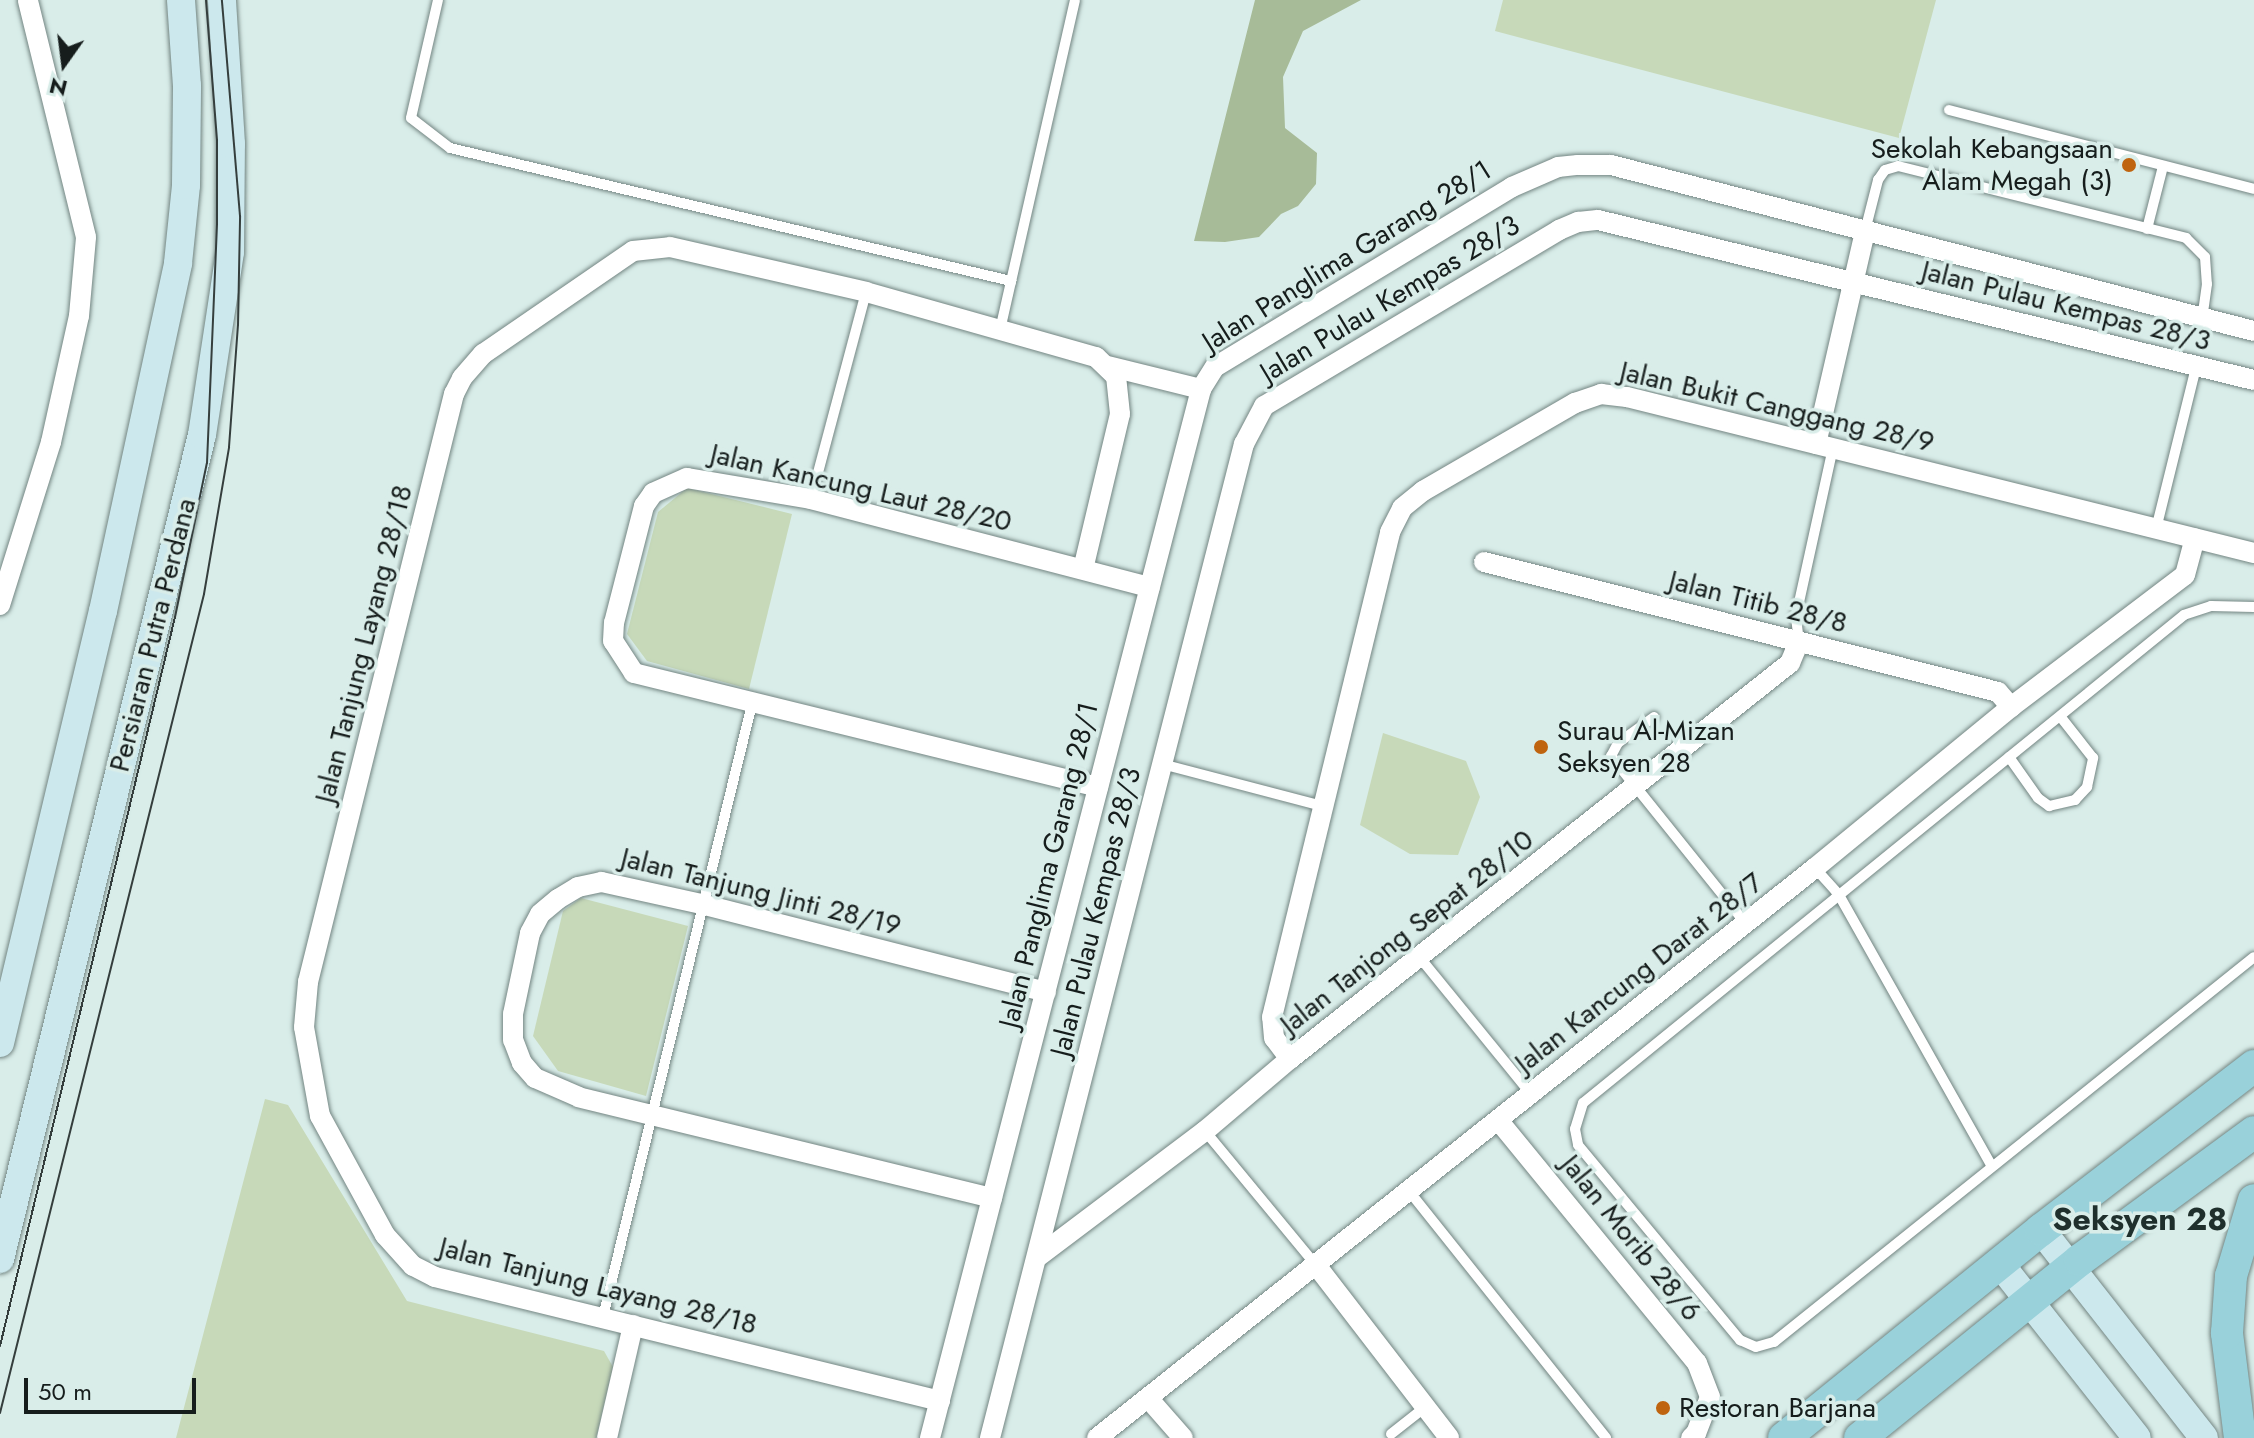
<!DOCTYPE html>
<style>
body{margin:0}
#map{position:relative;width:2254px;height:1438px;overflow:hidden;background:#d9ede9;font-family:Jost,sans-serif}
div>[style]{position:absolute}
.green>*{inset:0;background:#c7d9b9}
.forest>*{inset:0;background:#a7bb98}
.roads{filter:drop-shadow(0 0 2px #738582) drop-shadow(0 0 2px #738582)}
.lane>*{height:10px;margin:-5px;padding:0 5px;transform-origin:5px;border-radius:5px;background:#fff}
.street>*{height:20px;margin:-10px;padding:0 10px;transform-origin:10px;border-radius:10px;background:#fff}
.secondary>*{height:28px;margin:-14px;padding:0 14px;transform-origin:14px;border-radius:14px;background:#cce8ed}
.primary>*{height:32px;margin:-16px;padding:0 16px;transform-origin:16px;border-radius:16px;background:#99d1da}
.tram>*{height:2px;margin:-1px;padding:0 1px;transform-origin:1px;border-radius:1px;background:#353e3d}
.dots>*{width:22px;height:22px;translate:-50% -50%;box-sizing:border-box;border:4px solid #d9ede9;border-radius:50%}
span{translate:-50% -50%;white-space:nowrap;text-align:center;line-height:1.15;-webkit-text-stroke:7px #d9ede9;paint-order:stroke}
.poi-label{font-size:28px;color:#161d1c}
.right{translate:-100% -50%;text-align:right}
.left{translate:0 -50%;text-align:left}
.street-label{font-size:28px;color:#161d1c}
.quarter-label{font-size:32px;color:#1f2f2c;font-weight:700}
.north{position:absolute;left:24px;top:24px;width:80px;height:80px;-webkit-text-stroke:6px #d9ede9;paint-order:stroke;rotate:194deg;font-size:22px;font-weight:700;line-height:32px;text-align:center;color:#161d1c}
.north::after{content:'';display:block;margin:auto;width:28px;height:36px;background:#161d1c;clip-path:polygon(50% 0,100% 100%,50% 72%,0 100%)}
.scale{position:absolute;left:24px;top:1378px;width:172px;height:36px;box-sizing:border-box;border:4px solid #161d1c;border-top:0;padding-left:10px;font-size:24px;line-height:28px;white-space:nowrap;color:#161d1c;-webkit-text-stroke:6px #d9ede9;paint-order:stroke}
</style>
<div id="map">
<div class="green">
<i style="clip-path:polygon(1503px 0,1936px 0,1899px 138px,1495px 31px)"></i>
<i style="clip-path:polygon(687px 488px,792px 514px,749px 689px,647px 661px,627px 634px,658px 512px)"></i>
<i style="clip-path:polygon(1383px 733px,1466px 761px,1480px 797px,1458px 855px,1410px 854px,1360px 825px)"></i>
<i style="clip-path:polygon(581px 898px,688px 926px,646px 1096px,558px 1071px,533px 1036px,563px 911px)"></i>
<i style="clip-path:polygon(265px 1099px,288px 1105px,407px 1301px,604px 1351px,613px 1367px,596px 1438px,176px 1438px)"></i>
</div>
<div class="forest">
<i style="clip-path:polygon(1255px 0,1361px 0,1303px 31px,1283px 77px,1285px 128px,1317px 153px,1316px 184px,1298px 206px,1281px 214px,1259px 237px,1225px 242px,1194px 241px)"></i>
</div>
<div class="roads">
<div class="lane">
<i style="left:438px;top:0;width:121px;rotate:102.9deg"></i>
<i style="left:411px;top:118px;width:49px;rotate:37.6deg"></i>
<i style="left:450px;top:148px;width:577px;rotate:13.34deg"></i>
<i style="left:1949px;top:110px;width:315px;rotate:14.5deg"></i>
<i style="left:2147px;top:229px;width:65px;rotate:-75.7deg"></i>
<i style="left:1865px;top:231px;width:53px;rotate:-75.7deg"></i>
<i style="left:1878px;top:180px;width:12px;rotate:-55deg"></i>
<i style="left:1885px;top:170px;width:14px;rotate:-17deg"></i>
<i style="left:1898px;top:166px;width:297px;rotate:14deg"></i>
<i style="left:2186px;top:238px;width:27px;rotate:45deg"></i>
<i style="left:2205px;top:257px;width:27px;rotate:86deg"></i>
<i style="left:2207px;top:284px;width:34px;rotate:98deg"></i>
<i style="left:1000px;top:330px;width:338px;rotate:-77.2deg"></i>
<i style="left:811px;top:499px;width:214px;rotate:-75.1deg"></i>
<i style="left:2156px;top:529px;width:167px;rotate:-76.1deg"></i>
<i style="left:2254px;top:607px;width:43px;rotate:-178.7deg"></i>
<i style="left:2211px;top:606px;width:28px;rotate:162deg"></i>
<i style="left:2184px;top:615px;width:774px;rotate:140.92deg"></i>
<i style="left:1583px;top:1103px;width:27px;rotate:107deg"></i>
<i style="left:1575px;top:1129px;width:16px;rotate:79deg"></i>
<i style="left:1578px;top:1145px;width:254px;rotate:50.3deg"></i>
<i style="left:1740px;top:1340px;width:17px;rotate:24deg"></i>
<i style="left:1756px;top:1347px;width:19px;rotate:-16deg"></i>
<i style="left:1774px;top:1342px;width:615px;rotate:-38.73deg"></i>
<i style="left:1799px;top:642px;width:26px;rotate:-97deg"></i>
<i style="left:1796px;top:616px;width:172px;rotate:-77.6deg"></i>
<i style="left:1654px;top:717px;width:44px;rotate:144.2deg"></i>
<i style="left:1618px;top:743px;width:15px;rotate:118deg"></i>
<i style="left:1611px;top:756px;width:216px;rotate:51.2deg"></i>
<i style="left:2009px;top:757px;width:50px;rotate:54.7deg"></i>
<i style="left:2038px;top:798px;width:14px;rotate:36deg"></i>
<i style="left:2049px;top:806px;width:27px;rotate:-13deg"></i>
<i style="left:2075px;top:800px;width:18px;rotate:-47deg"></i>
<i style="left:2087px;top:787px;width:30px;rotate:-78deg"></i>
<i style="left:2093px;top:758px;width:53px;rotate:-128.2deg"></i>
<i style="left:1162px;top:764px;width:165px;rotate:14.7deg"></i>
<i style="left:1815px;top:868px;width:36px;rotate:48deg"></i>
<i style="left:1839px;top:895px;width:311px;rotate:60.6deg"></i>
<i style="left:1421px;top:959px;width:174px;rotate:50.8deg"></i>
<i style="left:1205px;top:1131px;width:174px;rotate:50.4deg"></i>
<i style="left:1409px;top:1191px;width:316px;rotate:51.4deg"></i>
<i style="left:603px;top:1317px;width:631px;rotate:-76.34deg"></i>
<i style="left:1391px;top:1434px;width:42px;rotate:-38.2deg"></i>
</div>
<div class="street">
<i style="left:1108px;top:366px;width:96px;rotate:13.9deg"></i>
<i style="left:1816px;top:444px;width:219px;rotate:-77deg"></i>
<i style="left:1484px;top:562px;width:530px;rotate:14.19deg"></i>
<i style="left:1998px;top:692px;width:20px;rotate:49deg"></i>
<i style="left:0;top:605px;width:171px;rotate:-72.6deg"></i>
<i style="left:51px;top:442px;width:129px;rotate:-77.5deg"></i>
<i style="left:79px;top:316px;width:79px;rotate:-84.9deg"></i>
<i style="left:86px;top:237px;width:244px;rotate:-103.8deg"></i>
<i style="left:1098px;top:787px;width:478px;rotate:-166.2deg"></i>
<i style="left:634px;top:673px;width:38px;rotate:-123deg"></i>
<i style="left:613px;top:641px;width:18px;rotate:-87deg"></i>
<i style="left:614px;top:623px;width:121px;rotate:-75.6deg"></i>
<i style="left:644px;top:506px;width:16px;rotate:-55deg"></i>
<i style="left:653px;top:493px;width:37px;rotate:-24deg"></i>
<i style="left:687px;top:478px;width:126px;rotate:9.6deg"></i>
<i style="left:811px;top:499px;width:350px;rotate:14.6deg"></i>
<i style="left:1290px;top:1059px;width:26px;rotate:-127deg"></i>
<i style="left:1274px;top:1038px;width:21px;rotate:-95deg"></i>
<i style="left:1272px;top:1017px;width:499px;rotate:-76.3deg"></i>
<i style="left:1390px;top:532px;width:27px;rotate:-63deg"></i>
<i style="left:1402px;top:508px;width:27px;rotate:-39deg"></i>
<i style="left:1423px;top:491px;width:176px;rotate:-30.1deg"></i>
<i style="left:1575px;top:403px;width:28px;rotate:-19deg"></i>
<i style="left:1601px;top:394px;width:26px;rotate:7deg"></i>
<i style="left:1627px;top:397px;width:646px;rotate:13.97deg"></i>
<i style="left:1498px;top:1120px;width:314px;rotate:50.7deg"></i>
<i style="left:1697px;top:1363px;width:36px;rotate:69deg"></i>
<i style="left:1710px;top:1397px;width:39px;rotate:111deg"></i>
<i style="left:1696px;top:1433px;width:7px;rotate:135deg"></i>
<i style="left:992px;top:1198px;width:425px;rotate:-166.3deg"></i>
<i style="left:579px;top:1097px;width:48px;rotate:-156.6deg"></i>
<i style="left:535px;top:1078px;width:20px;rotate:-131deg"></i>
<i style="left:522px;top:1063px;width:25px;rotate:-111deg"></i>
<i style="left:513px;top:1040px;width:26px;rotate:-90deg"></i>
<i style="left:513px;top:1014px;width:83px;rotate:-78.1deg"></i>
<i style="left:530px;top:933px;width:21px;rotate:-62deg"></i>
<i style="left:540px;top:914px;width:23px;rotate:-40deg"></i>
<i style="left:558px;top:899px;width:23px;rotate:-31deg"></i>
<i style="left:578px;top:887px;width:24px;rotate:-12deg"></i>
<i style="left:601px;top:882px;width:102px;rotate:12.4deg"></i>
<i style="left:701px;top:904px;width:356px;rotate:14.3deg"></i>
<i style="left:1039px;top:1256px;width:208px;rotate:-37deg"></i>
<i style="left:1205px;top:1131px;width:111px;rotate:-40.3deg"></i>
<i style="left:1290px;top:1059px;width:638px;rotate:-38.38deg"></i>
<i style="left:1790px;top:663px;width:23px;rotate:-67deg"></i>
<i style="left:1316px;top:1265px;width:218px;rotate:52.4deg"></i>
<i style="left:1148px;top:1398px;width:53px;rotate:48.8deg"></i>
<i style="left:940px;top:1401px;width:520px;rotate:-166.2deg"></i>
<i style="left:435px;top:1277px;width:25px;rotate:-153deg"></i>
<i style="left:413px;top:1266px;width:42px;rotate:-132.1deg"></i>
<i style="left:385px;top:1235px;width:136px;rotate:-118.6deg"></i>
<i style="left:320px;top:1116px;width:90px;rotate:-100.2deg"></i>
<i style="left:304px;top:1027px;width:45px;rotate:-84.9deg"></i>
<i style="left:308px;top:982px;width:606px;rotate:-76.06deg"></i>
<i style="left:454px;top:394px;width:18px;rotate:-63deg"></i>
<i style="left:462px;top:378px;width:32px;rotate:-49deg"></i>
<i style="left:483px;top:354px;width:182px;rotate:-34.5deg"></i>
<i style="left:633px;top:251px;width:37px;rotate:-6deg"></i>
<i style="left:670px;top:247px;width:201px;rotate:12.9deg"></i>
<i style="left:866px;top:292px;width:239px;rotate:15.8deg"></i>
<i style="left:1096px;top:357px;width:28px;rotate:44deg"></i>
<i style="left:1116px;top:376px;width:38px;rotate:84deg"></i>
<i style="left:1120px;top:414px;width:159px;rotate:103.4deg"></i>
<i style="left:607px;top:1438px;width:116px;rotate:-77deg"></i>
<i style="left:930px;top:1438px;width:1083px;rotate:-75.51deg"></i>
<i style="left:1201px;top:389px;width:26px;rotate:-58deg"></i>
<i style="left:1215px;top:367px;width:347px;rotate:-31.2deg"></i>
<i style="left:1512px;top:187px;width:50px;rotate:-23.5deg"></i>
<i style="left:1558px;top:167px;width:20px;rotate:-6deg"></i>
<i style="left:1578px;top:165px;width:33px"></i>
<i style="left:1611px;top:165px;width:664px;rotate:14.48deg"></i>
<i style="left:990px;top:1438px;width:1026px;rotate:-75.67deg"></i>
<i style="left:1244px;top:444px;width:43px;rotate:-62.2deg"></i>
<i style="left:1264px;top:406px;width:344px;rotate:-30.8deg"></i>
<i style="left:1559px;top:230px;width:21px;rotate:-23deg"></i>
<i style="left:1578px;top:222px;width:20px;rotate:-6deg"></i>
<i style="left:1598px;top:220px;width:675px;rotate:13.71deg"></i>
<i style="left:1097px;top:1438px;width:917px;rotate:-38.45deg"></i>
<i style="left:1815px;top:868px;width:254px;rotate:-39.4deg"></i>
<i style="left:2011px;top:707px;width:218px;rotate:-37.2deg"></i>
<i style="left:2185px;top:575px;width:38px;rotate:-75deg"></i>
</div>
<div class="secondary">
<i style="left:0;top:1043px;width:444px;rotate:-76.6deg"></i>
<i style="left:103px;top:611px;width:356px;rotate:-77.8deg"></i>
<i style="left:178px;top:263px;width:78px;rotate:-84.1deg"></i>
<i style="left:186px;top:185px;width:99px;rotate:-89.4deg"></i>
<i style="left:187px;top:86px;width:86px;rotate:-94deg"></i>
<i style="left:2041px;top:1230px;width:264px;rotate:51.9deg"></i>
<i style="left:0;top:1259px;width:848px;rotate:-76.23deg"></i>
<i style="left:202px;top:435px;width:185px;rotate:-81.3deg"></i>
<i style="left:230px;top:252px;width:108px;rotate:-89.5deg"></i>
<i style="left:231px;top:144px;width:144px;rotate:-93.6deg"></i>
<i style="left:2000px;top:1264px;width:221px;rotate:51.8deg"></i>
</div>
<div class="primary">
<i style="left:1784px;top:1438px;width:331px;rotate:-39deg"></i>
<i style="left:2041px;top:1230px;width:269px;rotate:-37.6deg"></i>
<i style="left:1860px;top:1438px;width:283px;rotate:-39deg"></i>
<i style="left:2080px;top:1260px;width:216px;rotate:-36.3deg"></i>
<i style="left:2240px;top:1438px;width:106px;rotate:-97.1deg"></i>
<i style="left:2227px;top:1333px;width:57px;rotate:-86deg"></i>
<i style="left:2231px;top:1276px;width:79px;rotate:-73.2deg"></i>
</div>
</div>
<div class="tram">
<i style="left:0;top:1346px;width:750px;rotate:-76.5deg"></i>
<i style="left:175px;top:617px;width:157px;rotate:-78.3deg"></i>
<i style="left:207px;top:463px;width:239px;rotate:-87.6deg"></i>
<i style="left:217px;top:224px;width:84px;rotate:-90deg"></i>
<i style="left:217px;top:140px;width:140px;rotate:-94.5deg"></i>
<i style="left:0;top:1413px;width:844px;rotate:-76.01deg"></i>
<i style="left:204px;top:594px;width:149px;rotate:-80.3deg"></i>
<i style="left:229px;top:447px;width:122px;rotate:-85.8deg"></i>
<i style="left:238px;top:325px;width:109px;rotate:-88.9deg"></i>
<i style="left:240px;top:216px;width:217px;rotate:-94.8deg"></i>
</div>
<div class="dots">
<i style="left:2129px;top:165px;background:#bf640f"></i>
<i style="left:1541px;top:747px;background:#bf640f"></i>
<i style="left:1663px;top:1408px;background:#bf640f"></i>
</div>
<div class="poi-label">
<span class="right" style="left:2113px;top:165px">Sekolah Kebangsaan<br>Alam Megah (3)</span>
<span class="left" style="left:1557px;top:747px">Surau Al-Mizan<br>Seksyen 28</span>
<span class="left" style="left:1679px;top:1408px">Restoran Barjana</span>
</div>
<div class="street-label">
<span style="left:1347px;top:256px;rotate:-32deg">Jalan Panglima Garang 28/1</span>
<span style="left:1390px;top:299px;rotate:-31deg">Jalan Pulau Kempas 28/3</span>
<span style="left:2066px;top:306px;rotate:14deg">Jalan Pulau Kempas 28/3</span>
<span style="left:1777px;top:407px;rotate:13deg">Jalan Bukit Canggang 28/9</span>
<span style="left:861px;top:488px;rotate:13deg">Jalan Kancung Laut 28/20</span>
<span style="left:1758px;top:602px;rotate:14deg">Jalan Titib 28/8</span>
<span style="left:153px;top:635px;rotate:-76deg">Persiaran Putra Perdana</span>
<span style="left:364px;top:644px;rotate:-76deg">Jalan Tanjung Layang 28/18</span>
<span style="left:1049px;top:865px;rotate:-76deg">Jalan Panglima Garang 28/1</span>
<span style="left:761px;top:892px;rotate:14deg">Jalan Tanjung Jinti 28/19</span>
<span style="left:1096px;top:912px;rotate:-76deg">Jalan Pulau Kempas 28/3</span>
<span style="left:1407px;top:932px;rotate:-38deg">Jalan Tanjong Sepat 28/10</span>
<span style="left:1639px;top:973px;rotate:-38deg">Jalan Kancung Darat 28/7</span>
<span style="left:1631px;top:1238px;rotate:51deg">Jalan Morib 28/6</span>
<span style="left:598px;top:1286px;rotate:14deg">Jalan Tanjung Layang 28/18</span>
</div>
<div class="quarter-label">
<span style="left:2140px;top:1219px">Seksyen 28</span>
</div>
<div class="north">N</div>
<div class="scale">50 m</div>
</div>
